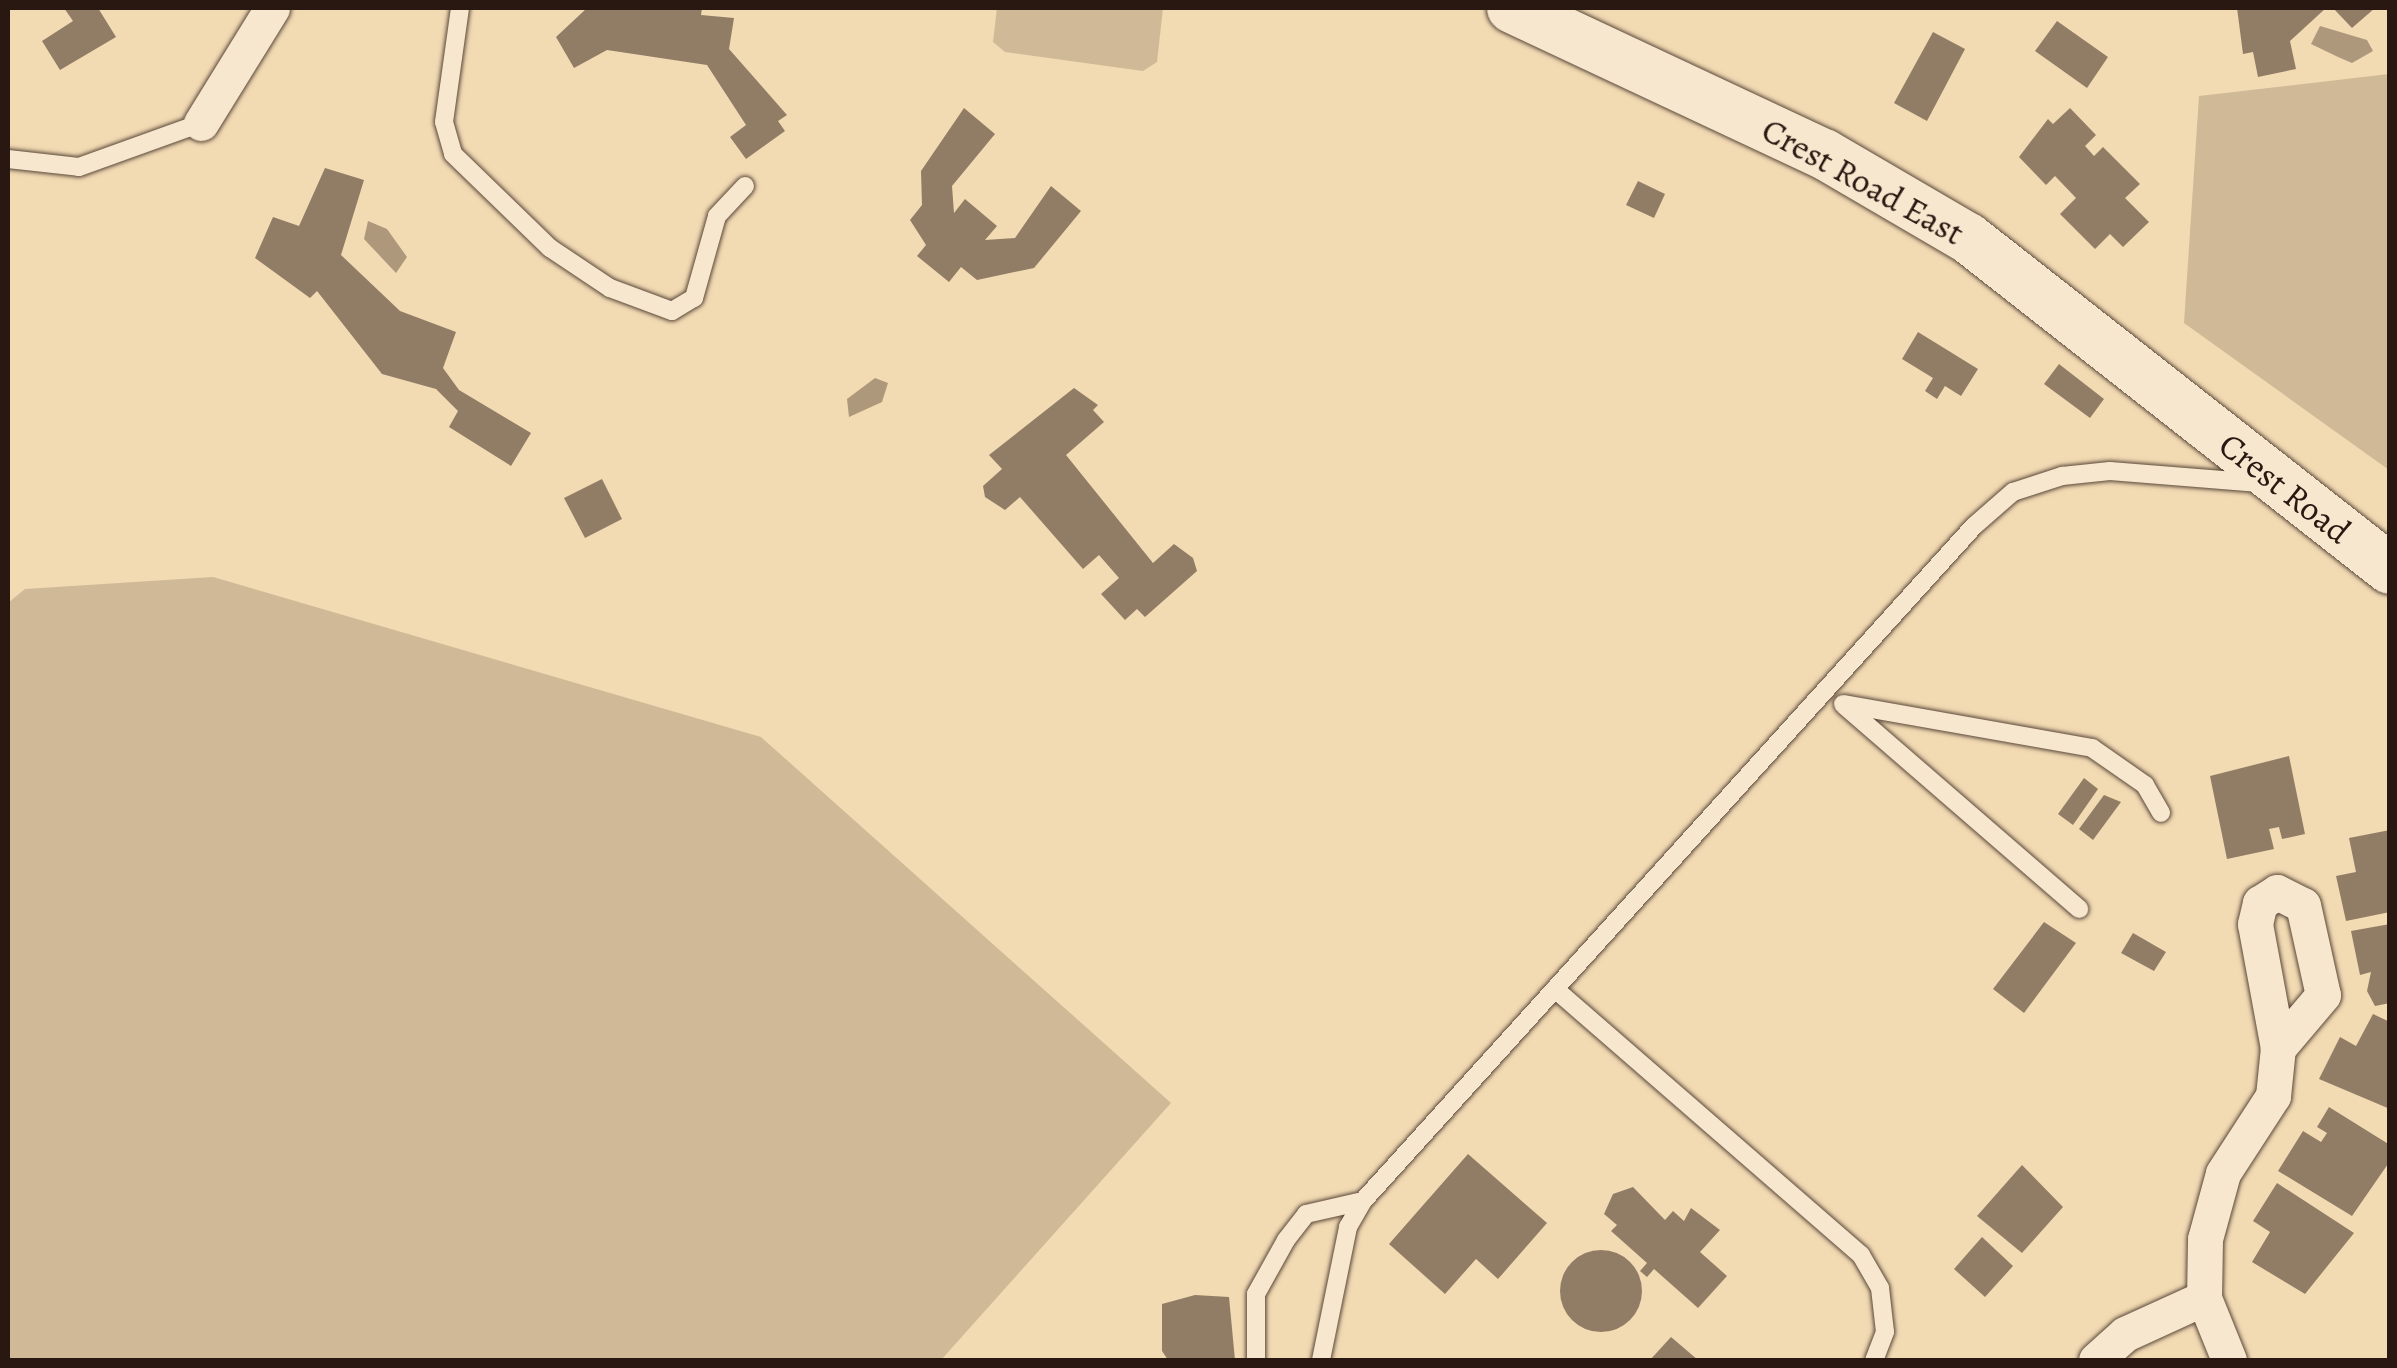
<!DOCTYPE html>
<style>
body{margin:0}
#map{position:relative;width:2397px;height:1368px;overflow:hidden;background:#f2dab3;font-family:Alegreya,serif}
div>[style]{position:absolute}
.green>*{inset:0;background:#d0b997}
.water>*{inset:0;background:#ad987c}
.building>*{inset:0;background:#917d65}
.round{border-radius:50%}
.roads{filter:drop-shadow(0 0 2px #5a483a) drop-shadow(0 0 2px #5a483a)}
.lane>*{height:18px;margin:-9px;padding:0 9px;transform-origin:9px;border-radius:9px;background:#f7e7ce}
.street>*{height:35px;margin:-17.5px;padding:0 17.5px;transform-origin:17.5px;border-radius:17.5px;background:#f7e7ce}
.secondary>*{height:50px;margin:-25px;padding:0 25px;transform-origin:25px;border-radius:25px;background:#f7e7ce}
span{translate:-50% -50%;white-space:nowrap;text-align:center;line-height:1.15;-webkit-text-stroke:8px #f7e7ce;paint-order:stroke}
.street-label{font-size:35px;color:#281811}
.frame{position:absolute;inset:0;border:10px solid #281811;pointer-events:none}
</style>
<div id="map">
<div class="green">
<i style="clip-path:polygon(997px 8px,1163px 8px,1157px 62px,1143px 71px,1005px 52px,993px 42px)"></i>
<i style="clip-path:polygon(2389px 74px,2390px 74px,2389px 470px,2184px 323px,2199px 96px)"></i>
<i style="clip-path:polygon(213px 577px,761px 737px,1171px 1103px,941px 1360px,8px 1360px,8px 603px,25px 589px)"></i>
</div>
<div class="water">
<i style="clip-path:polygon(2320px 26px,2367px 40px,2373px 51px,2352px 63px,2338px 57px,2311px 44px)"></i>
<i style="clip-path:polygon(368px 221px,387px 229px,407px 257px,396px 273px,364px 239px)"></i>
<i style="clip-path:polygon(875px 378px,888px 383px,882px 402px,849px 417px,847px 399px)"></i>
</div>
<div class="building">
<i style="clip-path:polygon(64px 8px,98px 8px,116px 37px,60px 70px,42px 41px,73px 21px)"></i>
<i style="clip-path:polygon(587px 8px,702px 8px,701px 15px,734px 18px,729px 49px,787px 115px,778px 121px,785px 131px,746px 159px,730px 137px,746px 125px,707px 65px,607px 50px,574px 68px,556px 37px)"></i>
<i style="clip-path:polygon(2237px 8px,2326px 8px,2290px 41px,2296px 69px,2258px 77px,2253px 52px,2243px 54px)"></i>
<i style="clip-path:polygon(2333px 8px,2375px 8px,2352px 28px)"></i>
<i style="clip-path:polygon(2057px 21px,2108px 57px,2087px 88px,2035px 51px)"></i>
<i style="clip-path:polygon(1933px 32px,1965px 49px,1927px 121px,1894px 103px)"></i>
<i style="clip-path:polygon(964px 108px,995px 134px,952px 186px,954px 213px,965px 199px,997px 226px,985px 240px,1015px 238px,1051px 186px,1081px 211px,1034px 268px,977px 280px,961px 267px,949px 282px,917px 256px,926px 245px,910px 220px,922px 205px,921px 171px)"></i>
<i style="clip-path:polygon(2070px 108px,2096px 135px,2085px 146px,2094px 156px,2103px 147px,2140px 184px,2125px 198px,2149px 222px,2123px 247px,2110px 234px,2095px 249px,2060px 214px,2076px 198px,2055px 176px,2046px 185px,2019px 157px,2048px 119px,2053px 124px)"></i>
<i style="clip-path:polygon(325px 168px,364px 180px,341px 255px,400px 311px,456px 332px,443px 368px,459px 390px,531px 433px,511px 466px,449px 427px,458px 411px,436px 389px,382px 374px,317px 291px,310px 298px,255px 258px,273px 217px,299px 226px)"></i>
<i style="clip-path:polygon(1638px 181px,1665px 194px,1654px 218px,1626px 205px)"></i>
<i style="clip-path:polygon(1918px 332px,1978px 369px,1961px 396px,1945px 386px,1937px 399px,1925px 391px,1933px 378px,1902px 359px)"></i>
<i style="clip-path:polygon(2059px 364px,2104px 399px,2090px 418px,2044px 384px)"></i>
<i style="clip-path:polygon(1074px 388px,1098px 405px,1093px 410px,1104px 422px,1066px 455px,1153px 563px,1174px 544px,1193px 558px,1197px 571px,1145px 617px,1137px 609px,1125px 620px,1101px 594px,1119px 578px,1099px 555px,1083px 569px,1020px 497px,1005px 510px,985px 497px,983px 486px,1002px 469px,989px 455px)"></i>
<i style="clip-path:polygon(602px 479px,622px 519px,585px 538px,564px 498px)"></i>
<i style="clip-path:polygon(2289px 756px,2305px 834px,2282px 839px,2279px 827px,2269px 829px,2274px 849px,2227px 859px,2210px 776px)"></i>
<i style="clip-path:polygon(2084px 778px,2098px 789px,2073px 825px,2058px 814px)"></i>
<i style="clip-path:polygon(2104px 795px,2121px 802px,2093px 840px,2079px 829px)"></i>
<i style="clip-path:polygon(2390px 830px,2390px 912px,2346px 921px,2336px 876px,2356px 872px,2349px 838px)"></i>
<i style="clip-path:polygon(2044px 922px,2076px 943px,2024px 1013px,1993px 989px)"></i>
<i style="clip-path:polygon(2390px 924px,2390px 1003px,2375px 1006px,2367px 991px,2371px 972px,2360px 975px,2351px 931px)"></i>
<i style="clip-path:polygon(2133px 933px,2166px 952px,2154px 971px,2121px 953px)"></i>
<i style="clip-path:polygon(2373px 1014px,2390px 1022px,2390px 1109px,2319px 1079px,2340px 1037px,2356px 1046px)"></i>
<i style="clip-path:polygon(2329px 1107px,2390px 1145px,2390px 1161px,2352px 1216px,2278px 1171px,2303px 1131px,2321px 1142px,2327px 1133px,2317px 1127px)"></i>
<i style="clip-path:polygon(1468px 1154px,1547px 1223px,1498px 1279px,1476px 1259px,1445px 1294px,1389px 1244px)"></i>
<i style="clip-path:polygon(2022px 1165px,2063px 1207px,2022px 1253px,1977px 1216px)"></i>
<i style="clip-path:polygon(2277px 1183px,2354px 1233px,2305px 1294px,2252px 1262px,2270px 1232px,2253px 1221px)"></i>
<i style="clip-path:polygon(1633px 1187px,1665px 1220px,1673px 1211px,1684px 1221px,1691px 1208px,1720px 1230px,1700px 1252px,1727px 1276px,1698px 1308px,1654px 1269px,1647px 1277px,1640px 1271px,1647px 1263px,1611px 1231px,1617px 1225px,1604px 1214px,1613px 1194px)"></i>
<i style="clip-path:polygon(1982px 1237px,2013px 1266px,1985px 1297px,1954px 1269px)"></i>
<i class="round" style="left:1560px;top:1250px;width:82px;height:82px"></i>
<i style="clip-path:polygon(1195px 1295px,1229px 1297px,1235px 1360px,1168px 1360px,1162px 1351px,1162px 1304px)"></i>
<i style="clip-path:polygon(1671px 1337px,1698px 1360px,1650px 1360px)"></i>
</div>
<div class="roads">
<div class="lane">
<i style="left:460px;top:8px;width:115px;rotate:98deg"></i>
<i style="left:444px;top:122px;width:33px;rotate:74deg"></i>
<i style="left:453px;top:154px;width:135px;rotate:44.1deg"></i>
<i style="left:550px;top:248px;width:72px;rotate:33.7deg"></i>
<i style="left:610px;top:288px;width:66px;rotate:20.4deg"></i>
<i style="left:672px;top:311px;width:26px;rotate:-31deg"></i>
<i style="left:694px;top:298px;width:85px;rotate:-74.3deg"></i>
<i style="left:717px;top:216px;width:41px;rotate:-47deg"></i>
<i style="left:8px;top:159px;width:71px;rotate:6.4deg"></i>
<i style="left:79px;top:167px;width:130px;rotate:-19.8deg"></i>
<i style="left:1843px;top:704px;width:253px;rotate:10deg"></i>
<i style="left:2092px;top:748px;width:65px;rotate:34.9deg"></i>
<i style="left:2145px;top:785px;width:32px;rotate:60deg"></i>
<i style="left:1845px;top:706px;width:310px;rotate:40.9deg"></i>
<i style="left:1555px;top:989px;width:405px;rotate:41deg"></i>
<i style="left:1861px;top:1255px;width:38px;rotate:60deg"></i>
<i style="left:1880px;top:1288px;width:44px;rotate:83.5deg"></i>
<i style="left:1885px;top:1332px;width:30px;rotate:111deg"></i>
<i style="left:1256px;top:1360px;width:66px;rotate:-90deg"></i>
<i style="left:1256px;top:1294px;width:62px;rotate:-60.9deg"></i>
<i style="left:1286px;top:1240px;width:33px;rotate:-52deg"></i>
<i style="left:1306px;top:1214px;width:58px;rotate:-12.8deg"></i>
<i style="left:1321px;top:1360px;width:136px;rotate:-78.5deg"></i>
<i style="left:1348px;top:1227px;width:30px;rotate:-60deg"></i>
<i style="left:1363px;top:1201px;width:910px;rotate:-47.85deg"></i>
<i style="left:1974px;top:526px;width:52px;rotate:-41.1deg"></i>
<i style="left:2013px;top:492px;width:52px;rotate:-18.1deg"></i>
<i style="left:2062px;top:476px;width:48px;rotate:-5.9deg"></i>
<i style="left:2110px;top:471px;width:150px;rotate:4.6deg"></i>
</div>
<div class="street">
<i style="left:201px;top:123px;width:135px;rotate:-58.3deg"></i>
<i style="left:2096px;top:1360px;width:39px;rotate:-42deg"></i>
<i style="left:2125px;top:1334px;width:87px;rotate:-24.5deg"></i>
<i style="left:2229px;top:1360px;width:67px;rotate:-112deg"></i>
<i style="left:2204px;top:1298px;width:59px;rotate:-89deg"></i>
<i style="left:2205px;top:1239px;width:68px;rotate:-74.7deg"></i>
<i style="left:2223px;top:1173px;width:92px;rotate:-57deg"></i>
<i style="left:2273px;top:1096px;width:48px;rotate:-84.1deg"></i>
<i style="left:2278px;top:1048px;width:126px;rotate:-100.5deg"></i>
<i style="left:2255px;top:924px;width:22px;rotate:-77deg"></i>
<i style="left:2260px;top:903px;width:20px;rotate:-33deg"></i>
<i style="left:2277px;top:892px;width:29px;rotate:27deg"></i>
<i style="left:2303px;top:905px;width:92px;rotate:77.5deg"></i>
<i style="left:2323px;top:995px;width:70px;rotate:130.3deg"></i>
</div>
<div class="secondary">
<i style="left:1512px;top:8px;width:344px;rotate:25.1deg"></i>
<i style="left:1824px;top:154px;width:167px;rotate:30.3deg"></i>
<i style="left:1968px;top:238px;width:536px;rotate:38.11deg"></i>
</div>
</div>
<div class="street-label">
<span style="left:1863px;top:181px;rotate:29deg">Crest Road East</span>
<span style="left:2285px;top:488px;rotate:38deg">Crest Road</span>
</div>
<div class="frame"></div>
</div>
